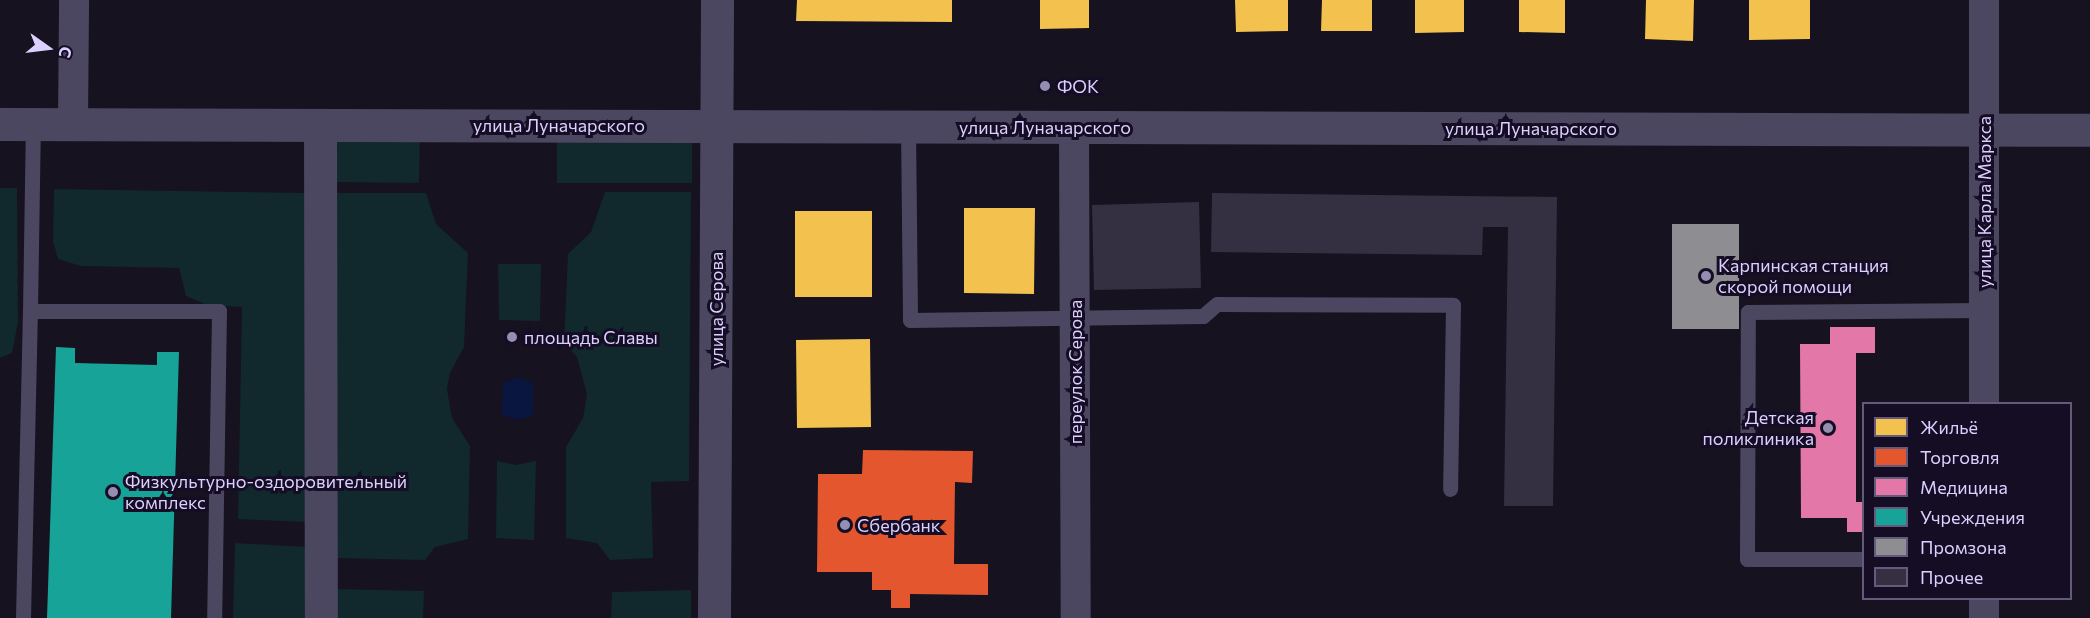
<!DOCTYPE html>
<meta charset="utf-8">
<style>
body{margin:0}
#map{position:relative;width:2090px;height:618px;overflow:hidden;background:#16121f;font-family:Commissioner,sans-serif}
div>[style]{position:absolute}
.green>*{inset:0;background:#11282c}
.water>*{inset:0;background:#081640}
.homes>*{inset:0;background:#f2c14e}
.shops>*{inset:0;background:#e4572e}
.health>*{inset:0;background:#e377a8}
.public>*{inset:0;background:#17a398}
.industry>*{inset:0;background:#8d8d92}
.building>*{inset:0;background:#343041}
.service>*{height:15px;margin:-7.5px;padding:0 7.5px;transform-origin:7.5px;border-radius:7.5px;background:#4b4760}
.minor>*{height:30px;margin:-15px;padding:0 15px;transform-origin:15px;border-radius:15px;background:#4b4760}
.tertiary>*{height:33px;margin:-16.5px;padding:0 16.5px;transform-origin:16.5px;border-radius:16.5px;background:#4b4760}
.dots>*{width:16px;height:16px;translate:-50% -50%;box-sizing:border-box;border:3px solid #140d24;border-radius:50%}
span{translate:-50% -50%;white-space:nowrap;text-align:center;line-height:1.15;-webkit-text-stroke:6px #140d24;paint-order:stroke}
.poi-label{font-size:18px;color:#dbd0ff}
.left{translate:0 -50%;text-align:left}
.right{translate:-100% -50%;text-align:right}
.street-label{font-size:18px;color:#dbd0ff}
.legend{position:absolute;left:1862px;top:402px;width:210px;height:198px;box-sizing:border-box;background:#140d24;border:2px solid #645b7c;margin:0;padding:8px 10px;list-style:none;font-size:18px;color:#dbd0ff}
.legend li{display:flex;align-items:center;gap:12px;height:30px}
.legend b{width:30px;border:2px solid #645b7c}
.north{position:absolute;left:18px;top:18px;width:60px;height:60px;-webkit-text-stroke:4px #140d24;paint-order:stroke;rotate:104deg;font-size:16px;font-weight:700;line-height:24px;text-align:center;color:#dbd0ff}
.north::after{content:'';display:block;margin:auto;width:21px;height:27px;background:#dbd0ff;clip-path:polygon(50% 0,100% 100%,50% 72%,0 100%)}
</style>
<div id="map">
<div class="green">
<i style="clip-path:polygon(336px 128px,420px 129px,419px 183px,335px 182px)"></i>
<i style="clip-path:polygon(557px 130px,692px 130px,692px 183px,557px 183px)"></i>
<i style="clip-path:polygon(0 188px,17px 188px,18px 322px,12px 353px,0 358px)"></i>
<i style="clip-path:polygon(54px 189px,310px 193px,307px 522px,238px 519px,242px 307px,207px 305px,186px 296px,179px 268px,81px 266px,58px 259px,53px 241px)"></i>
<i style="clip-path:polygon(605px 192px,691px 192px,689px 481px,651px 482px,653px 558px,610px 560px,597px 543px,566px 538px,566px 447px,583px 418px,587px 394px,577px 357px,564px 342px,568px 254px,591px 232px)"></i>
<i style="clip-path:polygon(334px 193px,426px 193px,436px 224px,468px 253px,464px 347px,450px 373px,447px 389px,452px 418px,470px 446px,468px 539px,435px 547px,425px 560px,335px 558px)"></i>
<i style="clip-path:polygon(498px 264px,541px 264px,540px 321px,499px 320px)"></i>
<i style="clip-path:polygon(497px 461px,516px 465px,536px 461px,534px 540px,496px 538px)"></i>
<i style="clip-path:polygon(235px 543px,308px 547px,306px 618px,233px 618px)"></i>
<i style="clip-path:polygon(336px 589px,424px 591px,423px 618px,336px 618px)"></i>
<i style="clip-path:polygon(691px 590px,691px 618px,611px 618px,612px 592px)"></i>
</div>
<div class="water">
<i style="clip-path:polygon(518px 377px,533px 383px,533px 415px,518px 420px,502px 415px,503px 383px)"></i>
</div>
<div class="homes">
<i style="clip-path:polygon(797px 0,952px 0,952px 22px,796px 21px)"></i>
<i style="clip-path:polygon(1040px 0,1089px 0,1089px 28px,1040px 29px)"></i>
<i style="clip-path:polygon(1235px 0,1288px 0,1288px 31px,1236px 32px)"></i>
<i style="clip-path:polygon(1322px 0,1372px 0,1372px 31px,1321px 31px)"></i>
<i style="clip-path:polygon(1415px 0,1464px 0,1464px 32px,1415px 33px)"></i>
<i style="clip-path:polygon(1519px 0,1565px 0,1565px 33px,1519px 32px)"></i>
<i style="clip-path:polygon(1646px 0,1694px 0,1693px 41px,1645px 39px)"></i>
<i style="clip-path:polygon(1749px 0,1810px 0,1810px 39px,1749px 40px)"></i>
<i style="clip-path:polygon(964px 208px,1035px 208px,1034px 294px,964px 293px)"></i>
<i style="clip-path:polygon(795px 211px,872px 211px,872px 297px,795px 297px)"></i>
<i style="clip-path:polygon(870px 339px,871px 427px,797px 428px,796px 340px)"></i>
</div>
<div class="shops">
<i style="clip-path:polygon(863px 450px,973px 451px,972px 483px,955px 482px,954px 564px,988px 564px,988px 595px,910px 594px,910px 608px,891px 608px,891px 590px,872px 590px,872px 572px,817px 572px,818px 474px,862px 474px)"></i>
</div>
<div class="health">
<i style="clip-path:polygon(1830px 327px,1875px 327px,1875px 353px,1856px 353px,1856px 502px,1864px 502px,1864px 532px,1847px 532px,1847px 518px,1801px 518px,1800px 344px,1830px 344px)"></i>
</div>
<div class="public">
<i style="clip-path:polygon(56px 347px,75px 348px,75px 363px,157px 365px,157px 352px,179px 352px,171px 618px,47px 618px)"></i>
</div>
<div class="industry">
<i style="clip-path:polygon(1672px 224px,1739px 224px,1739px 329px,1672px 329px)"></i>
</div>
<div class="building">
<i style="clip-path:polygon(1212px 193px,1557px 197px,1553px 506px,1504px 506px,1508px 227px,1483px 227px,1482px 255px,1211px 252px)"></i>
<i style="clip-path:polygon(1199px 202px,1201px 288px,1094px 290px,1092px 205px)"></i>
</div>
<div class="service">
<i style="left:908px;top:126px;width:194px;rotate:89.4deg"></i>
<i style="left:910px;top:320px;width:293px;rotate:-0.8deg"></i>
<i style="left:1203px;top:316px;width:18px;rotate:-41deg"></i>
<i style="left:1217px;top:304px;width:236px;rotate:0.2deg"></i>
<i style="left:1453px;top:305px;width:184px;rotate:90.9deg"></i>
<i style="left:30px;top:311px;width:187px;rotate:-89.1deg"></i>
<i style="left:1864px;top:559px;width:117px;rotate:180deg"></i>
<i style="left:1747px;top:559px;width:247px;rotate:-89.8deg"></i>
<i style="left:1748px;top:312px;width:236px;rotate:-0.5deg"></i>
<i style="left:23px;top:618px;width:307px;rotate:-88.7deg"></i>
<i style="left:30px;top:311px;width:189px"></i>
<i style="left:219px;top:311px;width:307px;rotate:90.9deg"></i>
</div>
<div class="minor">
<i style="left:1984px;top:0;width:404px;rotate:90deg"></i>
<i style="left:73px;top:124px;width:124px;rotate:-89.5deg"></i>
<i style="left:1074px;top:127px;width:491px;rotate:89.8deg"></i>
<i style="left:1984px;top:598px;width:20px;rotate:90deg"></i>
</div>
<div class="tertiary">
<i style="left:0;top:124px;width:2090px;rotate:0.16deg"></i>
<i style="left:320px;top:125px;width:493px;rotate:89.9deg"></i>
<i style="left:714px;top:618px;width:618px;rotate:-89.72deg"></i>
</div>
<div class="dots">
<i style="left:1045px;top:86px;background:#968eb1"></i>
<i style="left:1706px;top:276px;background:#968eb1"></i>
<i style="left:512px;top:337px;background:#968eb1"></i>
<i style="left:1828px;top:428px;background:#968eb1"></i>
<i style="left:113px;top:492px;background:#968eb1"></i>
<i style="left:845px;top:525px;background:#968eb1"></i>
</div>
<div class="poi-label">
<span class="left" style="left:1057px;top:86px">ФОК</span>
<span class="left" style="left:1718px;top:276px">Карпинская станция<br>скорой помощи</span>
<span class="left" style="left:524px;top:337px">площадь Славы</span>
<span class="right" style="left:1814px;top:428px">Детская<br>поликлиника</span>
<span class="left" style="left:125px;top:492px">Физкультурно-оздоровительный<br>комплекс</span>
<span class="left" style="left:857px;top:525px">Сбербанк</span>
</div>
<div class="street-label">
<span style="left:559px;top:125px">улица Луначарского</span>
<span style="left:1045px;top:127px">улица Луначарского</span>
<span style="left:1531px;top:128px">улица Луначарского</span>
<span style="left:1984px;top:202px;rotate:-90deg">улица Карла Маркса</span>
<span style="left:716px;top:309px;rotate:-90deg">улица Серова</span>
<span style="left:1075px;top:372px;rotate:-90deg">переулок Серова</span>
</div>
<ul class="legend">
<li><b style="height:16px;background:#f2c14e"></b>Жильё</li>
<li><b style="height:16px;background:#e4572e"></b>Торговля</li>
<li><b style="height:16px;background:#e377a8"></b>Медицина</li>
<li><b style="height:16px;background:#17a398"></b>Учреждения</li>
<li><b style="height:16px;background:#8d8d92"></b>Промзона</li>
<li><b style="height:16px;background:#343041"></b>Прочее</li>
</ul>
<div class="north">С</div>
</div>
